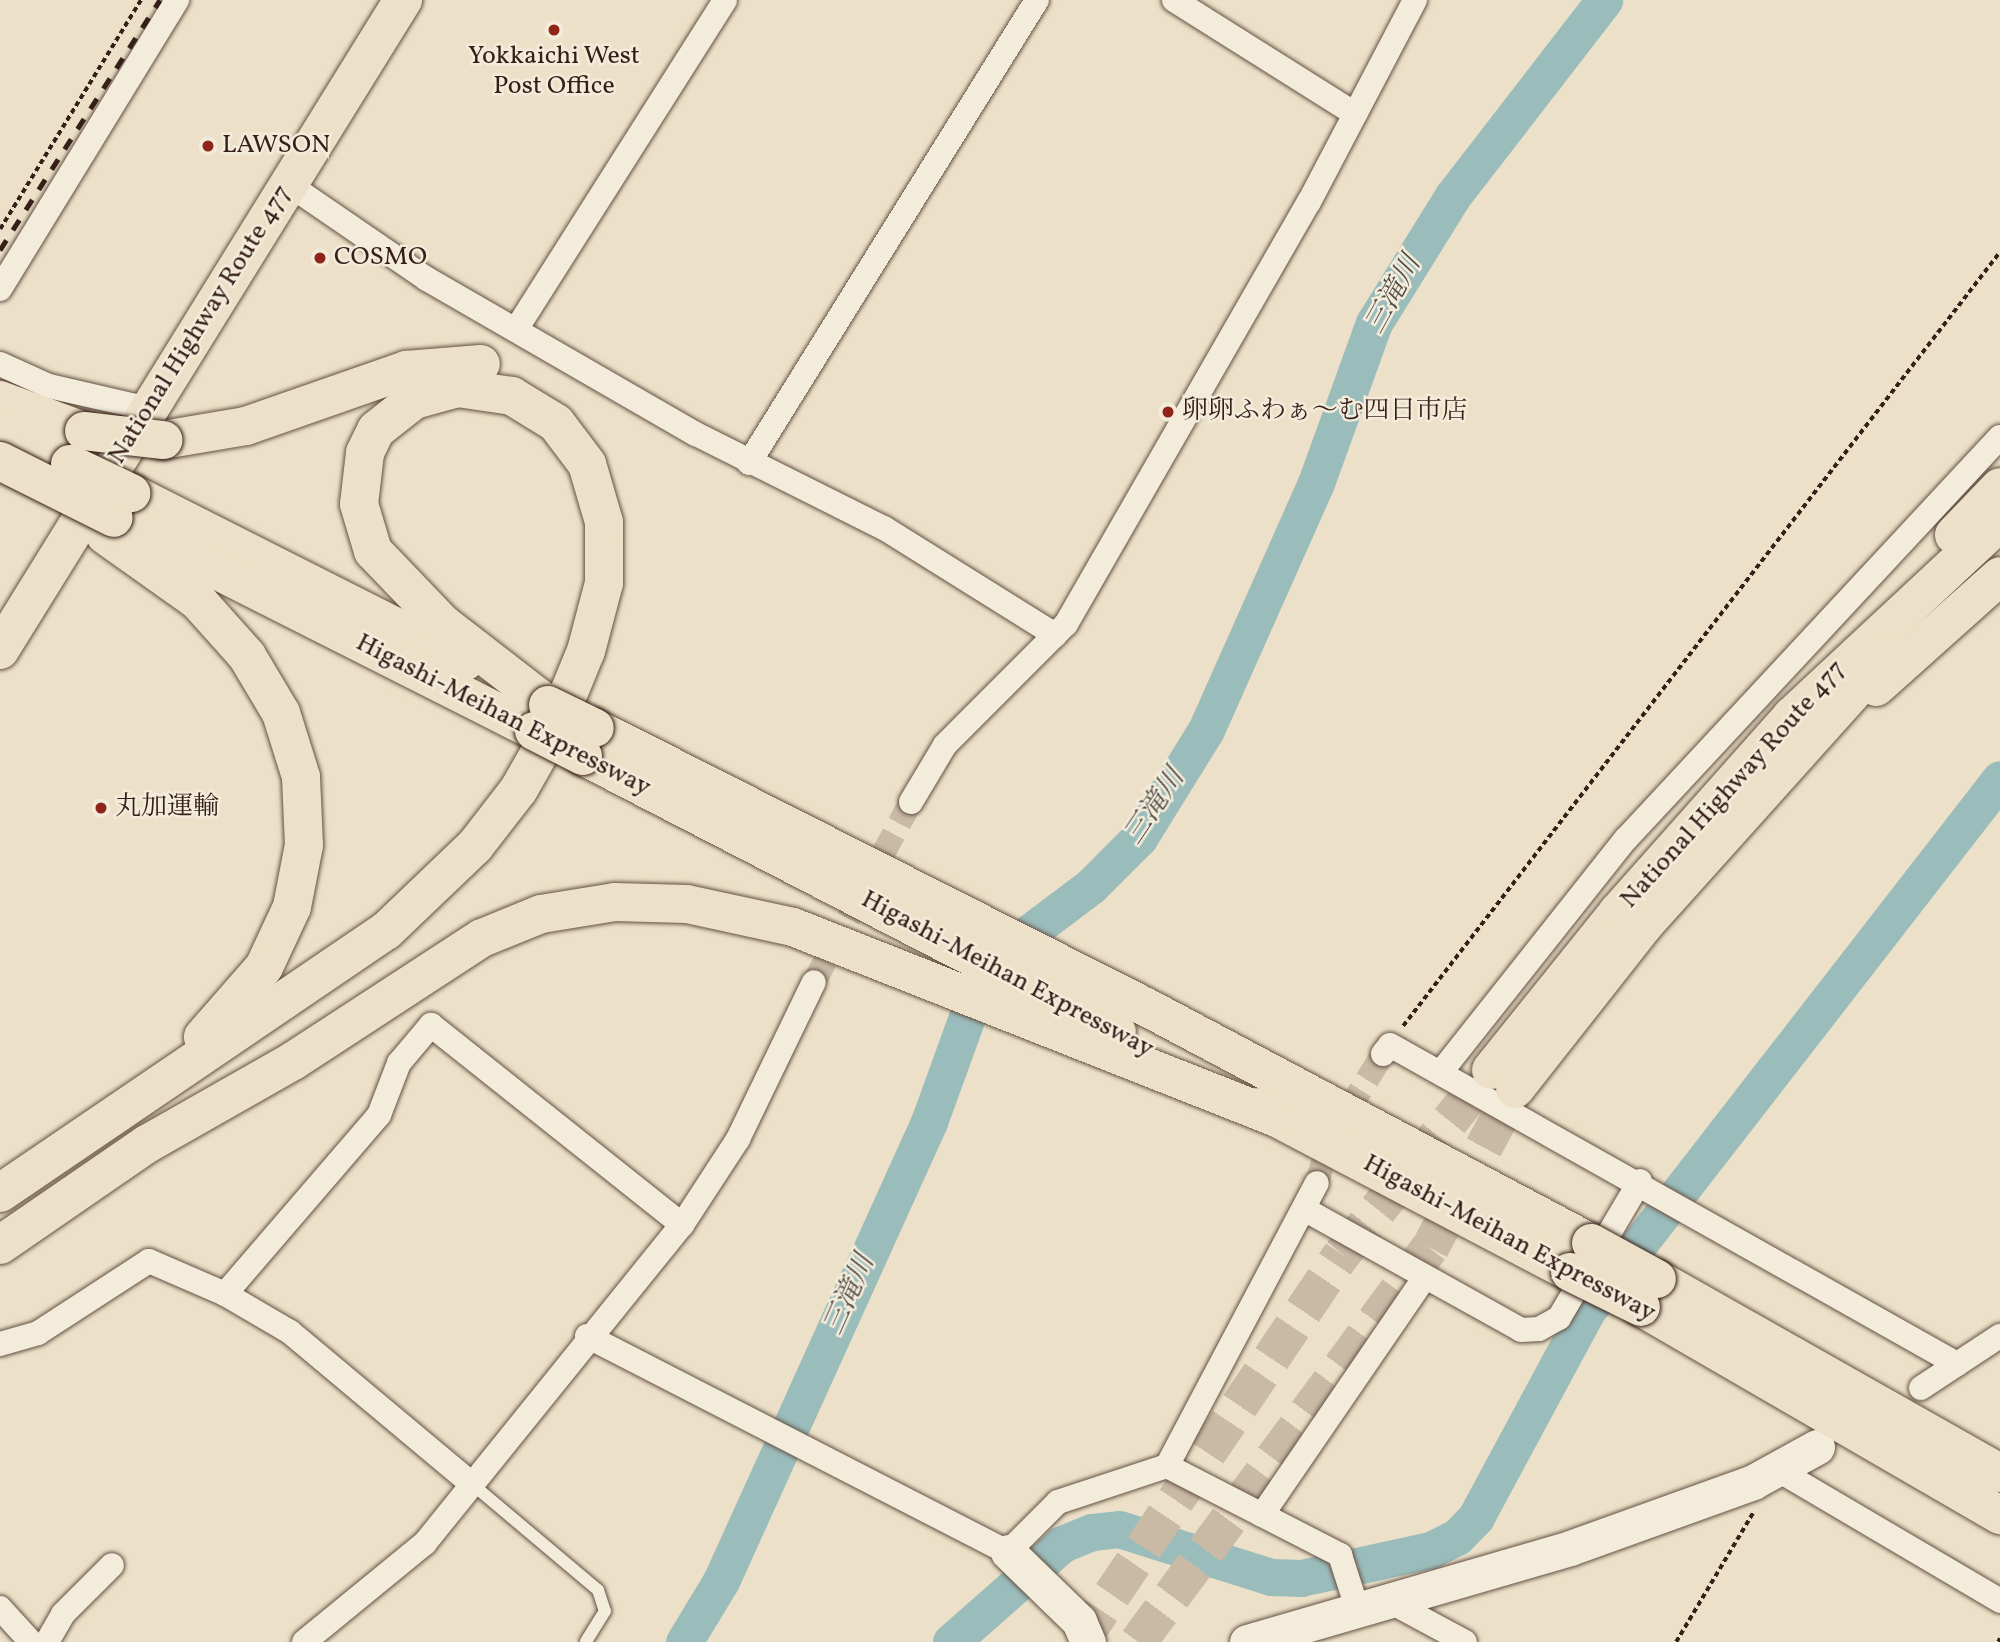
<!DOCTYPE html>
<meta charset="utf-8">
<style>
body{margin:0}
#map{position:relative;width:2000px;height:1642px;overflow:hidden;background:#ece1c8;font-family:Vollkorn,"Noto Serif JP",serif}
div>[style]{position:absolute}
.river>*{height:37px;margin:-18.5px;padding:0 18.5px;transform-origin:18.5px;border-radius:18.5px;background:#9abcbb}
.street-tunnel>*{height:24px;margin-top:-12px;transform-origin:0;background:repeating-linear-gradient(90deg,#c8baa5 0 24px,transparent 0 36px)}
.highway-tunnel>*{height:38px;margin-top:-19px;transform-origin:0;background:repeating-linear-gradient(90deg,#c8baa5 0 38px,transparent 0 57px)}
.path>*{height:3.5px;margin-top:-1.75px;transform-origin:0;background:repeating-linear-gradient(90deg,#361f18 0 5px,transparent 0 8.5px)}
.roads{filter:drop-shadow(0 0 2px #645044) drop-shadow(0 0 2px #645044)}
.lane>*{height:12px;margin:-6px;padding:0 6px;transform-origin:6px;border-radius:6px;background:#f3ecdb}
.street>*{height:24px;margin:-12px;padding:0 12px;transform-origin:12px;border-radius:12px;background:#f3ecdb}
.secondary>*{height:35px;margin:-17.5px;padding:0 17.5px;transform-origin:17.5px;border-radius:17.5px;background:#f3ecdb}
.highway>*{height:38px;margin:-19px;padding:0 19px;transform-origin:19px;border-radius:19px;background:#ece1c8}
.rail>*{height:5px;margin-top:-2.5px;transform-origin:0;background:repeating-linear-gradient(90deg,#361f18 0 12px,transparent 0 24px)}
.bridges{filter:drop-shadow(0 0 2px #361f18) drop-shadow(0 0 2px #361f18)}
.highway-bridge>*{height:38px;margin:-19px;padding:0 19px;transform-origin:19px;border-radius:19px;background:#ece1c8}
.dots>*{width:19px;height:19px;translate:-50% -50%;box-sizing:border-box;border:4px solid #f3ecdb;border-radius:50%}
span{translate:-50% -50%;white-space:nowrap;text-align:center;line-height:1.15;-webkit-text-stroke:5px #f3ecdb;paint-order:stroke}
.poi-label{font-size:26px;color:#361f18}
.left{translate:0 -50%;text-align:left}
.street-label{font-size:26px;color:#361f18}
.water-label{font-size:28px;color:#544e49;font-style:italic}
</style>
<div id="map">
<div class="river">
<i style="left:684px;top:1642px;width:71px;rotate:-58.8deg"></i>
<i style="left:721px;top:1581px;width:504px;rotate:-65.62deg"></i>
<i style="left:929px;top:1122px;width:120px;rotate:-70.1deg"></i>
<i style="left:970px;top:1009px;width:74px;rotate:-57.2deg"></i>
<i style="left:1010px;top:947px;width:101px;rotate:-37deg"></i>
<i style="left:1091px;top:886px;width:68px;rotate:-45deg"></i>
<i style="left:1139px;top:838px;width:127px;rotate:-58.2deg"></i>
<i style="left:1206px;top:730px;width:270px;rotate:-66deg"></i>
<i style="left:1316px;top:483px;width:170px;rotate:-70.1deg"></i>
<i style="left:1374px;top:323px;width:148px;rotate:-58.2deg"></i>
<i style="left:1452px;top:197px;width:249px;rotate:-52.3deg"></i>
<i style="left:951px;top:1642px;width:148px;rotate:-41.4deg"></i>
<i style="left:1062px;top:1544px;width:32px;rotate:-22deg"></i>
<i style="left:1092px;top:1532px;width:27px;rotate:-6deg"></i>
<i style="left:1119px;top:1529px;width:159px;rotate:17.5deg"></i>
<i style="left:1271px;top:1577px;width:30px;rotate:2deg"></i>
<i style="left:1301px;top:1578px;width:133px;rotate:-12.2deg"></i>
<i style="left:1431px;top:1550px;width:29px;rotate:-27deg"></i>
<i style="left:1457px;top:1537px;width:28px;rotate:-46deg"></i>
<i style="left:1476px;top:1517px;width:234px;rotate:-61.7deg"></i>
<i style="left:1587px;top:1311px;width:673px;rotate:-52.18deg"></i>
</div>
<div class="street-tunnel">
<i style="left:814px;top:982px;width:204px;rotate:-61.7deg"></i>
<i style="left:1317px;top:1183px;width:44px;rotate:-74.1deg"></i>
<i style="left:1329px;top:1141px;width:102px;rotate:-58.2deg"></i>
</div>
<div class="highway-tunnel">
<i style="left:1080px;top:1642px;width:468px;rotate:-56deg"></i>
<i style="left:1342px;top:1254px;width:237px;rotate:-51deg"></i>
<i style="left:1138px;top:1642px;width:490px;rotate:-53.5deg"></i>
<i style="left:1430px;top:1248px;width:180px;rotate:-61.9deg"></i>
</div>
<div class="path">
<i style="left:0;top:229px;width:269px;rotate:-58.4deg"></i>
<i style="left:1403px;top:1026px;width:977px;rotate:-52.36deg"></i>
<i style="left:1676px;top:1642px;width:152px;rotate:-59.2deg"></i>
<i style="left:1998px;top:1642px;width:4px;rotate:-63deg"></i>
</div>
<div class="roads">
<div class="lane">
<i style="left:472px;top:1484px;width:165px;rotate:40.1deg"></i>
<i style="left:598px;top:1590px;width:22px;rotate:72deg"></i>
<i style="left:605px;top:1611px;width:36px;rotate:122deg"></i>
</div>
<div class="street">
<i style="left:1174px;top:0;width:214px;rotate:32.2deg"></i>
<i style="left:288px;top:184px;width:168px;rotate:34.4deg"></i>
<i style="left:427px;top:279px;width:310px;rotate:30deg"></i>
<i style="left:696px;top:434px;width:210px;rotate:26.6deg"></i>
<i style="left:884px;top:528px;width:202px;rotate:32deg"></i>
<i style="left:0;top:289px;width:339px;rotate:-58.5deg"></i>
<i style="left:517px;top:328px;width:388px;rotate:-57.6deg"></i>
<i style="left:0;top:364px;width:54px;rotate:24.2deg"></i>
<i style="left:49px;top:386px;width:103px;rotate:13deg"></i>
<i style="left:749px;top:463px;width:545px;rotate:-58.12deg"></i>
<i style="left:911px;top:802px;width:66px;rotate:-59.2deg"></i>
<i style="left:945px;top:745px;width:171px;rotate:-45deg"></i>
<i style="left:1066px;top:624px;width:487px;rotate:-60.1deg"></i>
<i style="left:1309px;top:202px;width:228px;rotate:-62.3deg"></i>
<i style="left:1383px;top:1054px;width:11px;rotate:-52deg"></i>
<i style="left:1390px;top:1045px;width:651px;rotate:29.36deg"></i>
<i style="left:1441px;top:1072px;width:298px;rotate:-51.6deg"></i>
<i style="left:1626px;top:839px;width:549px;rotate:-47.07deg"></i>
<i style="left:1304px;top:1209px;width:248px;rotate:29.1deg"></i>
<i style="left:1521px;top:1330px;width:18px;rotate:-3deg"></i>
<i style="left:1539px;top:1329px;width:23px;rotate:-29deg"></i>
<i style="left:1559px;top:1318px;width:159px;rotate:-59.4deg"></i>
<i style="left:225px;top:1294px;width:75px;rotate:30.3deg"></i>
<i style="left:290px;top:1332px;width:237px;rotate:39.9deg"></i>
<i style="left:587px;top:1336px;width:473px;rotate:27.2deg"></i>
<i style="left:1008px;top:1552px;width:71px;rotate:-45deg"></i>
<i style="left:1058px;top:1502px;width:115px;rotate:-18.3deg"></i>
<i style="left:1167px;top:1466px;width:320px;rotate:-62.1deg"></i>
<i style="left:0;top:1344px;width:40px;rotate:-16deg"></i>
<i style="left:38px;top:1333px;width:132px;rotate:-33deg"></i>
<i style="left:149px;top:1261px;width:83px;rotate:23.5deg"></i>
<i style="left:225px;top:1294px;width:236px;rotate:-49.3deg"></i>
<i style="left:379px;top:1115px;width:56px;rotate:-69deg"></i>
<i style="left:399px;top:1063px;width:50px;rotate:-49.9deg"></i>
<i style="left:431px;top:1025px;width:321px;rotate:38.5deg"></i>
<i style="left:1921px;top:1388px;width:95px;rotate:-33.4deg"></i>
<i style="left:1167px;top:1466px;width:195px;rotate:27.2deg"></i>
<i style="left:1340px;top:1555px;width:56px;rotate:72.2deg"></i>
<i style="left:1778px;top:1470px;width:258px;rotate:30.5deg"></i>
<i style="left:1262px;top:1515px;width:288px;rotate:-55.6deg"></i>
<i style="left:1389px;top:1601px;width:86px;rotate:28.3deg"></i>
<i style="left:0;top:1608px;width:46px;rotate:47.6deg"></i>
<i style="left:47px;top:1642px;width:32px;rotate:-60deg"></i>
<i style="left:63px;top:1614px;width:69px;rotate:-45deg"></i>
<i style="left:304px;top:1642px;width:156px;rotate:-39.3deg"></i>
<i style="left:425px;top:1543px;width:409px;rotate:-51.1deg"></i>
<i style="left:682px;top:1225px;width:103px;rotate:-56.9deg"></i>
<i style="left:738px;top:1139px;width:174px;rotate:-64.2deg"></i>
</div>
<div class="secondary">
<i style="left:1008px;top:1552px;width:99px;rotate:44.2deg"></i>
<i style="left:1079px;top:1621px;width:23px;rotate:67deg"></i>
<i style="left:1247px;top:1642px;width:336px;rotate:-16.2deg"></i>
<i style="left:1570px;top:1548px;width:195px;rotate:-19.8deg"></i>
<i style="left:1753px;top:1482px;width:73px;rotate:-28.7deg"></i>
</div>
<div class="highway">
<i style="left:0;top:400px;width:90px;rotate:20.3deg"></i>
<i style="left:0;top:428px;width:79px;rotate:27.2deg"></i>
<i style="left:163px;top:440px;width:84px;rotate:-9.6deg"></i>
<i style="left:246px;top:426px;width:170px;rotate:-19.3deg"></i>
<i style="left:406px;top:370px;width:75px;rotate:-4.6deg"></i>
<i style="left:131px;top:493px;width:374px;rotate:26.8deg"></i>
<i style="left:127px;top:525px;width:456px;rotate:26.8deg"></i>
<i style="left:105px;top:535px;width:114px;rotate:35.4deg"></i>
<i style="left:198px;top:601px;width:74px;rotate:48.3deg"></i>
<i style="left:247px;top:656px;width:66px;rotate:59.2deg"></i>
<i style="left:281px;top:713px;width:67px;rotate:72.6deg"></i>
<i style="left:301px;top:777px;width:68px;rotate:87.5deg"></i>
<i style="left:304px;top:845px;width:63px;rotate:101deg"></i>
<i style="left:292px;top:907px;width:66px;rotate:115deg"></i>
<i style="left:264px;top:967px;width:93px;rotate:131.1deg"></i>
<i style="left:1954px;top:535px;width:66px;rotate:-46.2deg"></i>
<i style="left:0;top:650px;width:765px;rotate:-58.2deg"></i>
<i style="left:1876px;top:687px;width:166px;rotate:-41.8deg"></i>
<i style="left:595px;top:728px;width:618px;rotate:26.86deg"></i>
<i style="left:1146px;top:1007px;width:504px;rotate:27.94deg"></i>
<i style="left:583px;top:756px;width:601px;rotate:27.33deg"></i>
<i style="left:1491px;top:1070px;width:203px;rotate:-51.2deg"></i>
<i style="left:1618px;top:912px;width:262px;rotate:-48.4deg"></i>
<i style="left:1792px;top:716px;width:284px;rotate:-43deg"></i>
<i style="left:1515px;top:1089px;width:209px;rotate:-51.8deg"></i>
<i style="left:1644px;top:925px;width:367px;rotate:-48.1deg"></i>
<i style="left:1256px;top:1107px;width:355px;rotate:27.7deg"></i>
<i style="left:0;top:1193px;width:467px;rotate:-34.2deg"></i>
<i style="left:386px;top:931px;width:123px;rotate:-43.7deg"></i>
<i style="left:475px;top:846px;width:72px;rotate:-52.3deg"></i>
<i style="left:519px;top:789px;width:75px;rotate:-60.4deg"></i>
<i style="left:556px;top:724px;width:79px;rotate:-67.7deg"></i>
<i style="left:586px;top:651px;width:70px;rotate:-75.2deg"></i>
<i style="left:604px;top:583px;width:61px;rotate:-90deg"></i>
<i style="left:604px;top:522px;width:60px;rotate:-106.3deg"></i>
<i style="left:587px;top:464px;width:51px;rotate:-127.1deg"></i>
<i style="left:556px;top:423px;width:52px;rotate:-148.5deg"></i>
<i style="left:512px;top:396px;width:55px;rotate:-171.6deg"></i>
<i style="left:458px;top:388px;width:46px;rotate:164.7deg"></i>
<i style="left:414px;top:400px;width:48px;rotate:141.7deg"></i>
<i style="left:376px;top:430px;width:25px;rotate:116deg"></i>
<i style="left:365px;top:453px;width:51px;rotate:96.7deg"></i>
<i style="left:359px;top:504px;width:49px;rotate:73.4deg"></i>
<i style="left:373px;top:551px;width:100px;rotate:46.2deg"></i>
<i style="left:442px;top:623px;width:134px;rotate:37.7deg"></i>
<i style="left:0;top:1245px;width:178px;rotate:-34.5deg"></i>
<i style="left:147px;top:1144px;width:168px;rotate:-29.6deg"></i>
<i style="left:293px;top:1061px;width:225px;rotate:-33.1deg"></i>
<i style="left:482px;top:938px;width:64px;rotate:-22.1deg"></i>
<i style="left:541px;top:914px;width:75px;rotate:-9.2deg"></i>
<i style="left:615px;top:902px;width:72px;rotate:1.6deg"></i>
<i style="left:687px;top:904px;width:108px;rotate:12.2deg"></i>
<i style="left:793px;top:927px;width:520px;rotate:21.54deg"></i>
<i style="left:1657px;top:1279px;width:394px;rotate:29.5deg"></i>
<i style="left:1641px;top:1307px;width:415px;rotate:30.1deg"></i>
</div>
</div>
<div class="rail">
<i style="left:0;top:250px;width:297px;rotate:-57.4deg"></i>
</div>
<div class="bridges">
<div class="highway-bridge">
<i style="left:84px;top:431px;width:80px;rotate:6.5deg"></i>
<i style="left:0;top:461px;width:127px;rotate:26.6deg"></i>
<i style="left:70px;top:464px;width:68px;rotate:25.4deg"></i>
<i style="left:548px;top:705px;width:52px;rotate:26.1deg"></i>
<i style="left:534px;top:731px;width:55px;rotate:27deg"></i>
<i style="left:1591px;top:1243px;width:75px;rotate:28.6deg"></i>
<i style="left:1570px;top:1272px;width:79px;rotate:26.2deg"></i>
</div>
</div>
<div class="dots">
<i style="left:554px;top:30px;background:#8f2418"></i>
<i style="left:208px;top:146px;background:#8f2418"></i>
<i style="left:320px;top:258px;background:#8f2418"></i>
<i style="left:1168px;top:412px;background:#8f2418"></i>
<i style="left:101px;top:808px;background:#8f2418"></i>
</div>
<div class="poi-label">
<span style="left:554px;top:72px">Yokkaichi West<br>Post Office</span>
<span class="left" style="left:222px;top:146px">LAWSON</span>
<span class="left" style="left:334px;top:258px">COSMO</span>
<span class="left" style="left:1182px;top:412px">卵卵ふわぁ～む四日市店</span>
<span class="left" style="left:115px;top:808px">丸加運輸</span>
</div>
<div class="street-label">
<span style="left:201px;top:325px;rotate:-58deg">National Highway Route 477</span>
<span style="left:503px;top:716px;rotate:27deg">Higashi-Meihan Expressway</span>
<span style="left:1734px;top:785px;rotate:-48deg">National Highway Route 477</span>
<span style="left:1007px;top:975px;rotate:28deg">Higashi-Meihan Expressway</span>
<span style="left:1509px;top:1239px;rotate:28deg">Higashi-Meihan Expressway</span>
</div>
<div class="water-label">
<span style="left:1394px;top:295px;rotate:-61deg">三滝川</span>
<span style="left:1155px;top:807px;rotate:-56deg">三滝川</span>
<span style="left:850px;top:1295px;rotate:-66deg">三滝川</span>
</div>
</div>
